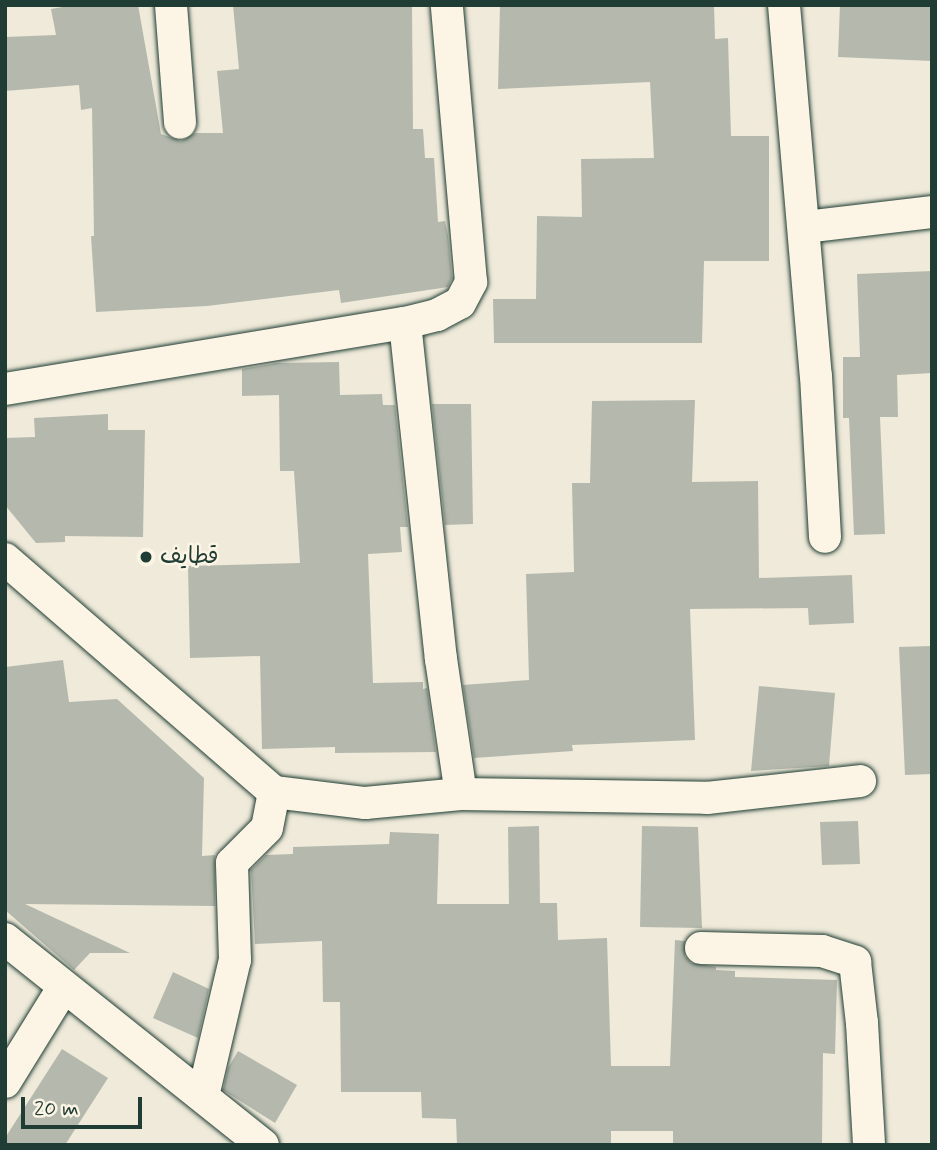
<!DOCTYPE html>
<meta charset="utf-8">
<style>
body{margin:0}
#map{position:relative;width:937px;height:1150px;overflow:hidden;background:#efeada;font-family:Mynerve,"Playpen Sans Arabic",sans-serif}
div>[style]{position:absolute}
.building>*{inset:0;background:#b5b9ad}
.roads{filter:drop-shadow(0 0 2px #1f3d34) drop-shadow(0 0 2px #1f3d34)}
.minor>*{height:32px;margin:-16px;padding:0 16px;transform-origin:16px;border-radius:16px;background:#fcf5e5}
.dots>*{width:19px;height:19px;translate:-50% -50%;box-sizing:border-box;border:4px solid #fcf5e5;border-radius:50%}
span{translate:-50% -50%;white-space:nowrap;text-align:center;line-height:1.15;-webkit-text-stroke:5px #fcf5e5;paint-order:stroke}
.poi-label{font-size:23px;color:#1f3d34}
.left{translate:0 -50%;text-align:left}
.frame{position:absolute;inset:0;border:7px solid #1f3d34;pointer-events:none}
.scale{position:absolute;left:21px;top:1097px;width:121px;height:32px;box-sizing:border-box;border:4px solid #1f3d34;border-top:0;padding-left:9px;font-size:21px;line-height:24px;white-space:nowrap;color:#1f3d34;-webkit-text-stroke:5px #fcf5e5;paint-order:stroke}
</style>
<div id="map">
<div class="building">
<i style="clip-path:polygon(74px 5px,138px 5px,161px 134px,181px 141px,195px 133px,223px 133px,217px 71px,239px 69px,233px 5px,412px 5px,413px 129px,423px 129px,425px 158px,434px 158px,438px 222px,445px 221px,448px 235px,452px 278px,448px 287px,341px 303px,339px 290px,207px 306px,96px 312px,91px 236px,94px 236px,92px 108px,81px 110px,79px 85px,5px 91px,5px 37px,56px 35px,51px 9px)"></i>
<i style="clip-path:polygon(500px 5px,714px 5px,715px 39px,728px 38px,731px 136px,769px 136px,769px 261px,704px 261px,702px 343px,494px 343px,493px 299px,536px 299px,537px 216px,582px 217px,581px 159px,654px 158px,650px 82px,498px 89px)"></i>
<i style="clip-path:polygon(840px 5px,932px 5px,932px 61px,838px 57px)"></i>
<i style="clip-path:polygon(932px 271px,932px 373px,897px 375px,898px 417px,880px 417px,885px 534px,854px 535px,849px 418px,843px 418px,843px 357px,860px 357px,857px 274px)"></i>
<i style="clip-path:polygon(339px 362px,340px 395px,382px 394px,383px 405px,395px 405px,408px 527px,400px 527px,402px 552px,368px 554px,373px 683px,423px 682px,423px 689px,427px 688px,436px 752px,335px 753px,335px 747px,262px 749px,260px 656px,190px 658px,188px 566px,300px 563px,294px 471px,280px 471px,279px 395px,242px 396px,242px 369px,277px 363px)"></i>
<i style="clip-path:polygon(695px 400px,692px 482px,758px 481px,759px 578px,852px 575px,854px 623px,809px 625px,808px 608px,690px 609px,695px 740px,572px 745px,573px 751px,474px 758px,463px 685px,529px 680px,526px 574px,574px 572px,572px 483px,590px 483px,592px 401px)"></i>
<i style="clip-path:polygon(432px 404px,471px 404px,473px 524px,445px 525px)"></i>
<i style="clip-path:polygon(108px 414px,108px 430px,145px 430px,143px 537px,65px 536px,65px 542px,36px 543px,5px 505px,5px 438px,35px 437px,34px 418px)"></i>
<i style="clip-path:polygon(932px 646px,932px 774px,905px 775px,899px 647px)"></i>
<i style="clip-path:polygon(63px 660px,69px 702px,117px 699px,204px 778px,202px 856px,215px 855px,215px 906px,25px 904px,130px 953px,90px 953px,74px 970px,5px 910px,5px 667px)"></i>
<i style="clip-path:polygon(759px 686px,835px 693px,829px 766px,751px 771px)"></i>
<i style="clip-path:polygon(858px 821px,860px 864px,822px 865px,820px 822px)"></i>
<i style="clip-path:polygon(539px 826px,540px 903px,557px 903px,558px 940px,607px 938px,611px 1066px,670px 1066px,675px 940px,685px 941px,685px 956px,691px 963px,716px 967px,716px 970px,735px 971px,735px 977px,837px 980px,835px 1054px,823px 1053px,822px 1145px,673px 1145px,673px 1131px,611px 1131px,611px 1145px,457px 1145px,456px 1119px,422px 1118px,421px 1092px,341px 1092px,340px 1002px,323px 1002px,322px 941px,255px 944px,251px 870px,266px 855px,293px 854px,293px 847px,389px 844px,390px 832px,439px 834px,437px 904px,509px 904px,508px 827px)"></i>
<i style="clip-path:polygon(642px 826px,698px 827px,702px 928px,640px 927px)"></i>
<i style="clip-path:polygon(173px 972px,209px 989px,198px 1038px,153px 1018px)"></i>
<i style="clip-path:polygon(62px 1049px,108px 1078px,65px 1145px,5px 1145px,5px 1138px)"></i>
<i style="clip-path:polygon(238px 1051px,297px 1085px,275px 1123px,223px 1090px,228px 1068px)"></i>
</div>
<div class="roads">
<div class="minor">
<i style="left:171px;top:5px;width:118px;rotate:85.6deg"></i>
<i style="left:784px;top:5px;width:372px;rotate:85.1deg"></i>
<i style="left:816px;top:376px;width:161px;rotate:86.8deg"></i>
<i style="left:805px;top:227px;width:128px;rotate:-6.7deg"></i>
<i style="left:405px;top:323px;width:338px;rotate:83.9deg"></i>
<i style="left:441px;top:659px;width:136px;rotate:81.6deg"></i>
<i style="left:5px;top:389px;width:405px;rotate:-9.4deg"></i>
<i style="left:405px;top:323px;width:33px;rotate:-14deg"></i>
<i style="left:437px;top:315px;width:26px;rotate:-28deg"></i>
<i style="left:460px;top:303px;width:24px;rotate:-62deg"></i>
<i style="left:471px;top:282px;width:278px;rotate:-95deg"></i>
<i style="left:5px;top:559px;width:356px;rotate:40.9deg"></i>
<i style="left:274px;top:792px;width:92px;rotate:6.9deg"></i>
<i style="left:365px;top:803px;width:96px;rotate:-5.4deg"></i>
<i style="left:461px;top:794px;width:246px;rotate:0.9deg"></i>
<i style="left:707px;top:798px;width:154px;rotate:-6.3deg"></i>
<i style="left:5px;top:939px;width:330px;rotate:38.6deg"></i>
<i style="left:701px;top:948px;width:121px;rotate:1.4deg"></i>
<i style="left:822px;top:951px;width:35px;rotate:18deg"></i>
<i style="left:855px;top:962px;width:61px;rotate:83.5deg"></i>
<i style="left:862px;top:1023px;width:122px;rotate:86.7deg"></i>
<i style="left:5px;top:1082px;width:110px;rotate:-58.3deg"></i>
<i style="left:203px;top:1096px;width:140px;rotate:-76.8deg"></i>
<i style="left:235px;top:960px;width:97px;rotate:-91.8deg"></i>
<i style="left:232px;top:863px;width:49px;rotate:-45deg"></i>
<i style="left:267px;top:828px;width:37px;rotate:-79deg"></i>
</div>
</div>
<div class="dots">
<i style="left:146px;top:557px;background:#1f3d34"></i>
</div>
<div class="poi-label">
<span class="left" style="left:160px;top:557px">قطايف</span>
</div>
<div class="frame"></div>
<div class="scale">20 m</div>
</div>
